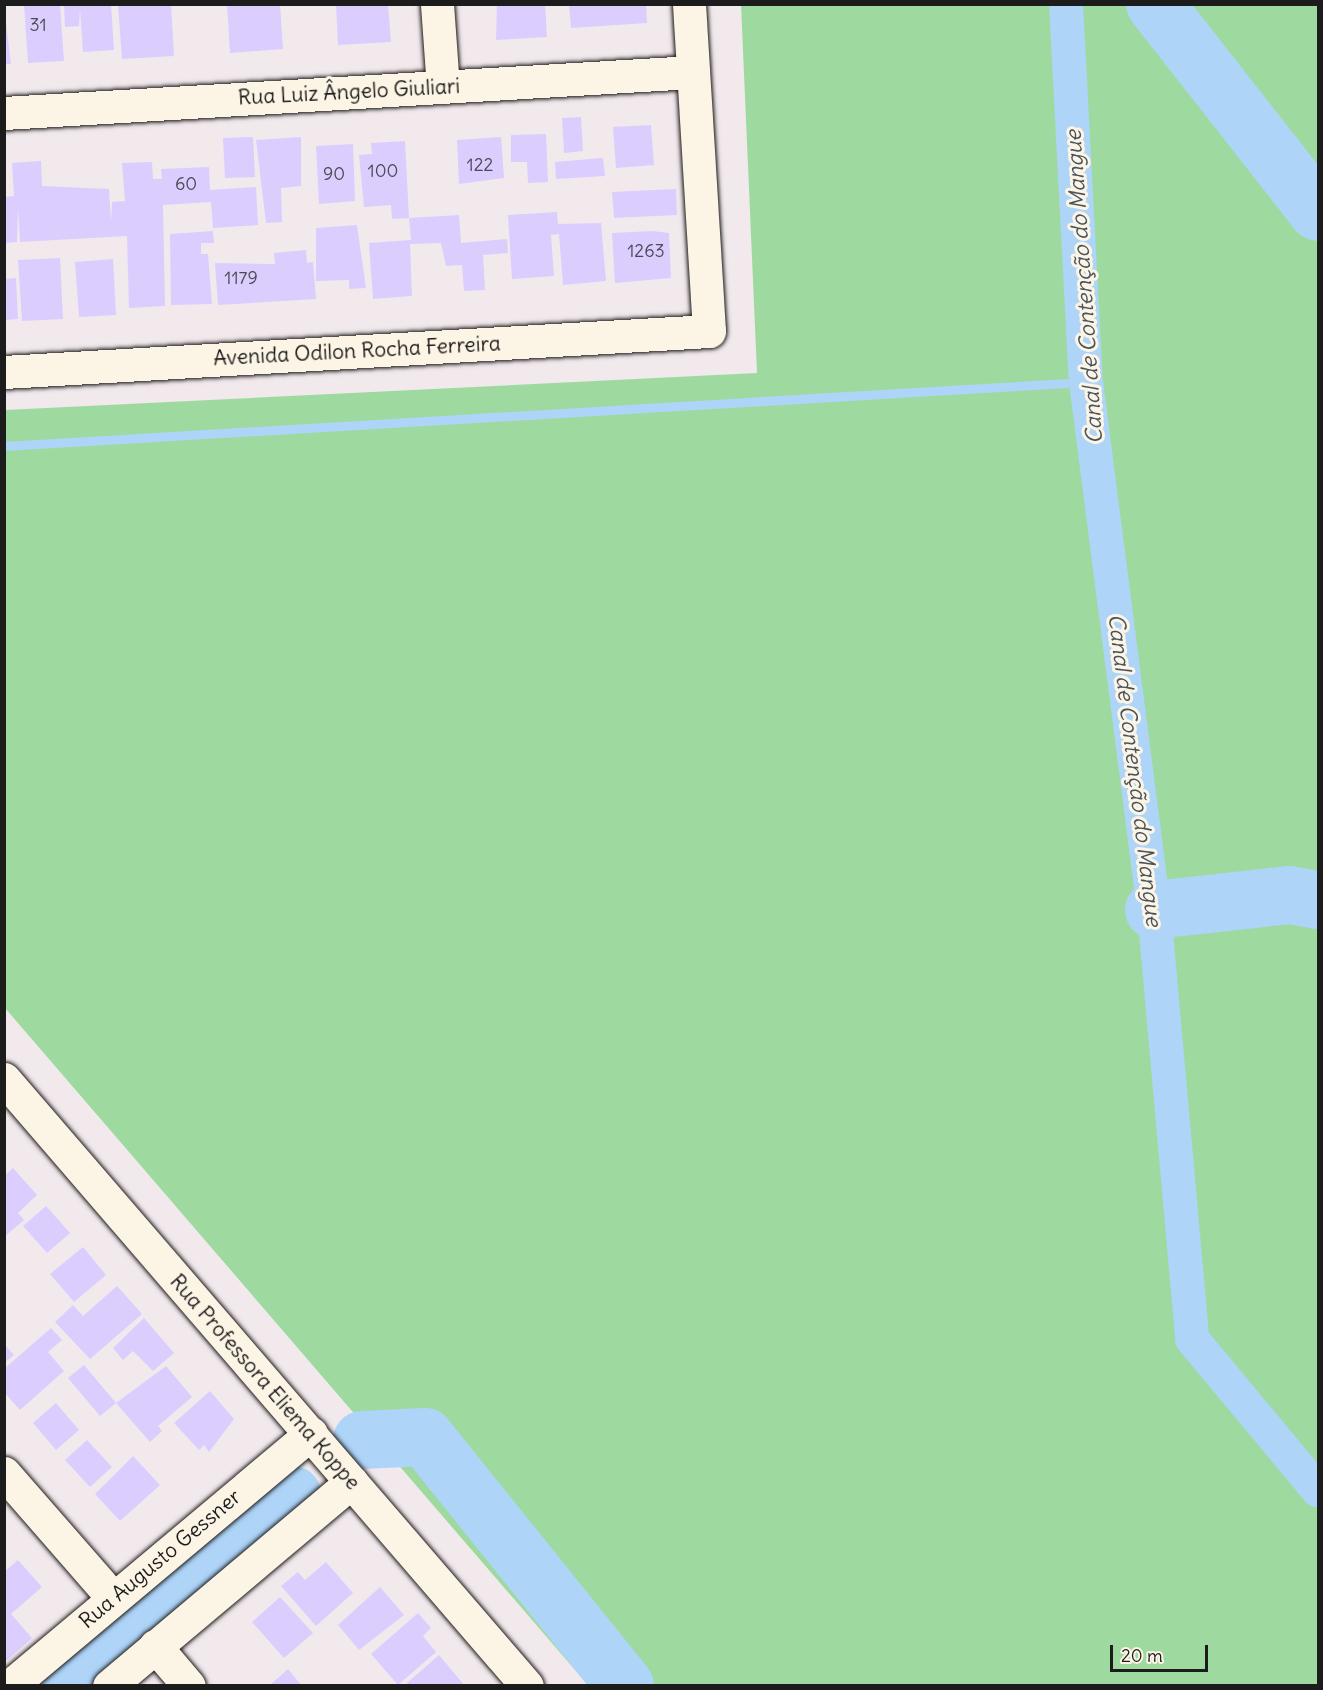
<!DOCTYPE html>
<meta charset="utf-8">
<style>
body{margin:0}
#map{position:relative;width:1323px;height:1690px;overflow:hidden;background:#f2e9ed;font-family:Delius,sans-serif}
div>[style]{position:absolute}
.green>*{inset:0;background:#9edaa0}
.stream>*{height:9px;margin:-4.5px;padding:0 4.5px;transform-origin:4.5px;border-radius:4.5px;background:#aed4f8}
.canal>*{height:34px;margin:-17px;padding:0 17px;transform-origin:17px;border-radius:17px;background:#aed4f8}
.river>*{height:58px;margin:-29px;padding:0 29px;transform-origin:29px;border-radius:29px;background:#aed4f8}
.building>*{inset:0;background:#dccdff}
.roads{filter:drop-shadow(0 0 2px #1c1c1c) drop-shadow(0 0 2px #1c1c1c)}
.minor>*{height:33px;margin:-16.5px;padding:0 16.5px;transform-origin:16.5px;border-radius:16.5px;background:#fcf5e5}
span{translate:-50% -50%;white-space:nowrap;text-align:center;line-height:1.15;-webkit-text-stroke:6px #fcf5e5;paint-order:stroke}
.number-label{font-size:18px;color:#4c4855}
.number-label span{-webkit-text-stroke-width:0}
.street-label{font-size:21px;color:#1c1c1c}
.water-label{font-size:22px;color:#48535e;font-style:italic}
.frame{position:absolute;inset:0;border:6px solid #1c1c1c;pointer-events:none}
.scale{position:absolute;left:1110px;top:1645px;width:98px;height:27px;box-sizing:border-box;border:3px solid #1c1c1c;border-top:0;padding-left:8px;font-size:18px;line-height:21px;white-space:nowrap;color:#1c1c1c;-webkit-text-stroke:4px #fcf5e5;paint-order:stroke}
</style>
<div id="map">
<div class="green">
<i style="clip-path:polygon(741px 5px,1318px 5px,1318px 1685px,588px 1685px,5px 1008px,5px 410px,757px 373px)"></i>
</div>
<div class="stream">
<i style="left:4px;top:446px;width:1084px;rotate:-3.39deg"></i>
</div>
<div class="canal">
<i style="left:1066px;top:4px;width:379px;rotate:87deg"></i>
<i style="left:1086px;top:382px;width:532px;rotate:82.66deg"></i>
<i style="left:1154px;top:910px;width:431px;rotate:84.9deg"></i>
<i style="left:1192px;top:1339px;width:197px;rotate:50.2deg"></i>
</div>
<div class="river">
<i style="left:1155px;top:4px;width:264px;rotate:51.9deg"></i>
<i style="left:1154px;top:910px;width:136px;rotate:-6.3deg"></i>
<i style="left:1289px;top:895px;width:29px;rotate:10deg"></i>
<i style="left:362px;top:1440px;width:63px;rotate:-2.7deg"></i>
<i style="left:425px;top:1437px;width:319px;rotate:51.2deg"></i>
<i style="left:65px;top:1686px;width:297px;rotate:-40deg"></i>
</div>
<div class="building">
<i style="clip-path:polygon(24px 4px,60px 4px,64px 61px,28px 63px)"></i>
<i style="clip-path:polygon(64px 4px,111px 4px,114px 50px,83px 52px,80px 9px,79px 26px,65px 27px)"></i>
<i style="clip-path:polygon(171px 4px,174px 56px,122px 59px,118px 5px)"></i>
<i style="clip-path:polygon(227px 4px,280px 4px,283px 49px,230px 53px)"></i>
<i style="clip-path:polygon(336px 4px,388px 4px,391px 42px,338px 45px)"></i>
<i style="clip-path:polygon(497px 4px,545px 4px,547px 37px,496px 40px)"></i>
<i style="clip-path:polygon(569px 4px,646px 4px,647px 23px,571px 28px)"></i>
<i style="clip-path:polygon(4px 6px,11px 64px,4px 64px)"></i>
<i style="clip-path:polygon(581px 117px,583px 151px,564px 153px,562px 118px)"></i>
<i style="clip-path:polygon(651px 125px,654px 165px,616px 168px,613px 127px)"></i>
<i style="clip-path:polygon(546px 134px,548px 182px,528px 183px,527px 162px,511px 162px,511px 135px)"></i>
<i style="clip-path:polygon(253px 137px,255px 177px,225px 178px,223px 138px)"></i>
<i style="clip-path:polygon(301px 137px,301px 186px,281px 188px,282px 222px,266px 223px,256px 140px)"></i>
<i style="clip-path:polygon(501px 137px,504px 178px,459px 184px,457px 140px)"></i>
<i style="clip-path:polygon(405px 141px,409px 218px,392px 219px,391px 205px,364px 207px,359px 155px,372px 154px,371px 143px)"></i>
<i style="clip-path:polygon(353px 144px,355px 201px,319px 204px,316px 146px)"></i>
<i style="clip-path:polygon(603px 158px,605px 176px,556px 179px,555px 162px)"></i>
<i style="clip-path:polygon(41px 161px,42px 186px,109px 189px,111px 221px,112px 202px,125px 201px,122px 163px,152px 162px,153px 179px,162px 179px,161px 169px,209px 167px,210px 190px,256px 187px,258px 225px,213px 228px,211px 202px,163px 205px,165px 306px,129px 308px,127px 236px,20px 242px,18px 207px,17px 242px,4px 243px,4px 197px,14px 196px,12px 163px)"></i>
<i style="clip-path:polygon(676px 189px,677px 215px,614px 218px,612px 192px)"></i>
<i style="clip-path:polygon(557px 212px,558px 224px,601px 223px,606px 281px,563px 285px,559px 234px,551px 235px,554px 276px,512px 279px,508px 215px)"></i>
<i style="clip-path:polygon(459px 215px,461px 243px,507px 239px,508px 253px,483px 255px,485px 290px,464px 291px,462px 265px,446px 266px,441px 243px,410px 244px,412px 296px,373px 299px,369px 243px,411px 240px,409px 218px)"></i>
<i style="clip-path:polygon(357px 225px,366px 288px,349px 289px,349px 280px,316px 281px,316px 228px)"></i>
<i style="clip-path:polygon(213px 231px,214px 243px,201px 243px,201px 254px,208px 254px,212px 304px,171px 305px,170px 234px)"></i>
<i style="clip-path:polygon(652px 231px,669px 233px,671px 278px,615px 283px,612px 233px)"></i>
<i style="clip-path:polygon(306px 250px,307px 263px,313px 262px,316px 299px,218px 305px,215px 263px,275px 264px,274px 253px)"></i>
<i style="clip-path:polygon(60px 258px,63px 319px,22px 321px,18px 260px)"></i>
<i style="clip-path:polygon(113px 259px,116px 315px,79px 317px,75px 262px)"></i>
<i style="clip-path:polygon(16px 278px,18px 319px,4px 320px,4px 279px)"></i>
<i style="clip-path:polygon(13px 1168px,37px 1195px,18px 1213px,24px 1220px,4px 1237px,4px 1176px)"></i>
<i style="clip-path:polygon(46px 1206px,70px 1233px,47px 1253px,23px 1226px)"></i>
<i style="clip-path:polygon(83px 1247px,106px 1275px,74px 1302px,50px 1274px)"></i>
<i style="clip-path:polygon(117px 1286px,142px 1314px,90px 1359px,55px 1322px,73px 1305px,83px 1316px)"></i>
<i style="clip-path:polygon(144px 1318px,174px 1353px,153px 1371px,133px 1351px,123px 1360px,113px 1348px)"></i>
<i style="clip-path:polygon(51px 1328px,62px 1340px,48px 1352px,64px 1371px,20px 1410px,4px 1392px,4px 1369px)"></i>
<i style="clip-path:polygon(4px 1344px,14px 1355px,4px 1363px)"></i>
<i style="clip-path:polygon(84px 1365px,116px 1403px,100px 1416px,68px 1378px)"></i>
<i style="clip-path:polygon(166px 1366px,192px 1397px,158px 1426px,162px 1431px,150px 1442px,116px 1403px)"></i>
<i style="clip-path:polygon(210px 1391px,234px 1419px,209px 1452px,204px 1445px,199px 1450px,174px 1423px)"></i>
<i style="clip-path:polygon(56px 1403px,79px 1430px,56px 1450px,33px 1423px)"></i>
<i style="clip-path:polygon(87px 1440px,112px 1467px,90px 1487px,65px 1460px)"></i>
<i style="clip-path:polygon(133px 1456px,160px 1485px,120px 1521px,95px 1494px)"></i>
<i style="clip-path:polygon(18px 1560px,42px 1587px,11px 1614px,32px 1638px,6px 1661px,4px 1572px)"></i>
<i style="clip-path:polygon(326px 1562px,353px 1593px,316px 1626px,281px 1586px,298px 1572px,305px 1580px)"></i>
<i style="clip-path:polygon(380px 1587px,404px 1615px,359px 1650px,338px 1625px)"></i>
<i style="clip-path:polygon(280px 1597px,313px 1633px,284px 1658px,252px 1622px)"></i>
<i style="clip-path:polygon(418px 1613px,431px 1628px,423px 1636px,436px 1652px,398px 1685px,371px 1654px)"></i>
<i style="clip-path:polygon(439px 1655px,465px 1686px,409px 1686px,407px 1683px)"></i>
<i style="clip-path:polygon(288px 1669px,302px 1686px,269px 1686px)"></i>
</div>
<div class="roads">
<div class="minor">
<i style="left:437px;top:4px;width:83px;rotate:85.9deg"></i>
<i style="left:4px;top:113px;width:690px;rotate:-3.41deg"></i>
<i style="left:4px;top:372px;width:706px;rotate:-3.33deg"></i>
<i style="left:709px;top:331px;width:328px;rotate:-93.5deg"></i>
<i style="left:4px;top:1079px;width:801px;rotate:49.25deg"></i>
<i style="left:4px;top:1473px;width:166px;rotate:48.9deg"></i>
<i style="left:155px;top:1646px;width:52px;rotate:49.6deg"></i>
<i style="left:10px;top:1686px;width:393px;rotate:-40deg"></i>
<i style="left:109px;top:1686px;width:317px;rotate:-40.1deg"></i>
</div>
</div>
<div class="number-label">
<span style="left:38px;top:25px">31</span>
<span style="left:480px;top:165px">122</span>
<span style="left:383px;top:171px">100</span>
<span style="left:334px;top:174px">90</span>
<span style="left:186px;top:184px">60</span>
<span style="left:646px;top:251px">1263</span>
<span style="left:241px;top:278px">1179</span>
</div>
<div class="street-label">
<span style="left:349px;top:92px;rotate:-3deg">Rua Luiz Ângelo Giuliari</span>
<span style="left:357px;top:351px;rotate:-3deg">Avenida Odilon Rocha Ferreira</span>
<span style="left:265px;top:1382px;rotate:49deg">Rua Professora Eliema Koppe</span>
<span style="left:160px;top:1559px;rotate:-40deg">Rua Augusto Gessner</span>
</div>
<div class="water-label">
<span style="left:1084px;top:287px;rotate:-94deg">Canal de Contenção do Mangue</span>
<span style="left:1135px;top:770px;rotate:83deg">Canal de Contenção do Mangue</span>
</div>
<div class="frame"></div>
<div class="scale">20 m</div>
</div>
